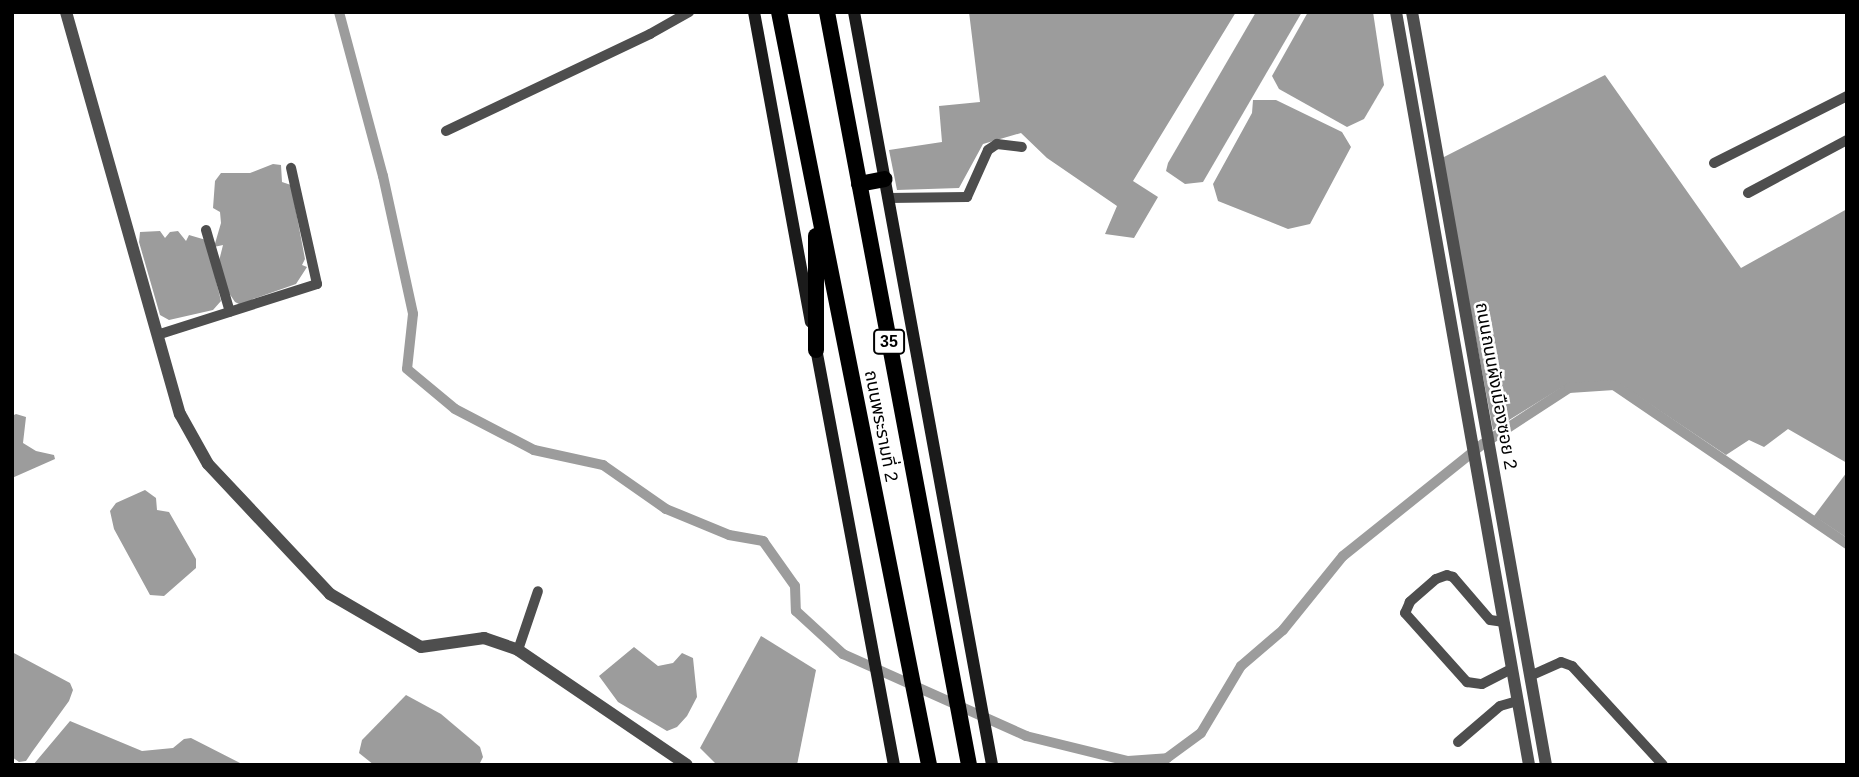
<!DOCTYPE html>
<meta charset="utf-8">
<style>
body{margin:0}
#map{position:relative;width:1859px;height:777px;overflow:hidden;background:#fff;font-family:Helvetica,"Noto Sans Thai",sans-serif}
div>[style]{position:absolute}
.water>*{inset:0;background:#9c9c9c}
.canal>*{height:10px;margin:-5px;padding:0 5px;transform-origin:5px;border-radius:5px;background:#9c9c9c}
.minor>*{height:10px;margin:-5px;padding:0 5px;transform-origin:5px;border-radius:5px;background:#4e4e4e}
.tertiary>*{height:12px;margin:-6px;padding:0 6px;transform-origin:6px;border-radius:6px;background:#4e4e4e}
.secondary>*{height:12px;margin:-6px;padding:0 6px;transform-origin:6px;border-radius:6px;background:#1b1b1b}
.trunk>*{height:16px;margin:-8px;padding:0 8px;transform-origin:8px;border-radius:8px;background:#000}
span{translate:-50% -50%;white-space:nowrap;text-align:center;line-height:1.15;-webkit-text-stroke:5px #fff;paint-order:stroke}
.shield-label span{padding:2px 5px;background:#fff;border:2px solid;border-radius:5px;-webkit-text-stroke-width:0}
.shield-label{font-size:16px;color:#000;font-weight:700}
.street-label{font-size:18px;color:#000}
.frame{position:absolute;inset:0;border:14px solid #000;pointer-events:none}
</style>
<div id="map">
<div class="water">
<i style="clip-path:polygon(969px 12px,1236px 12px,1133px 181px,1158px 197px,1134px 238px,1105px 234px,1117px 206px,1047px 158px,1021px 133px,983px 144px,959px 188px,897px 190px,889px 150px,942px 142px,939px 106px,980px 102px)"></i>
<i style="clip-path:polygon(1256px 12px,1302px 12px,1203px 182px,1185px 184px,1166px 171px,1168px 163px)"></i>
<i style="clip-path:polygon(1308px 12px,1373px 12px,1384px 85px,1364px 119px,1347px 127px,1279px 89px,1272px 76px)"></i>
<i style="clip-path:polygon(1605px 75px,1741px 268px,1847px 209px,1847px 463px,1788px 429px,1764px 447px,1749px 440px,1726px 455px,1617px 382px,1564px 386px,1493px 430px,1442px 158px)"></i>
<i style="clip-path:polygon(1253px 100px,1276px 100px,1342px 132px,1351px 147px,1310px 224px,1288px 229px,1218px 201px,1213px 184px,1252px 113px)"></i>
<i style="clip-path:polygon(273px 164px,281px 165px,282px 182px,291px 185px,305px 259px,302px 265px,307px 267px,296px 284px,253px 299px,248px 306px,241px 305px,235px 302px,229px 293px,219px 261px,223px 245px,214px 247px,221px 223px,220px 212px,213px 208px,215px 181px,221px 173px,250px 173px)"></i>
<i style="clip-path:polygon(160px 231px,165px 238px,170px 232px,178px 231px,186px 241px,189px 235px,206px 240px,221px 301px,213px 310px,169px 320px,160px 315px,139px 242px,140px 232px)"></i>
<i style="clip-path:polygon(16px 414px,26px 417px,23px 443px,36px 451px,54px 455px,55px 459px,12px 478px,12px 416px)"></i>
<i style="clip-path:polygon(1847px 472px,1847px 538px,1814px 516px)"></i>
<i style="clip-path:polygon(145px 490px,156px 498px,157px 510px,169px 512px,196px 559px,196px 568px,164px 596px,150px 595px,114px 529px,110px 511px,116px 503px)"></i>
<i style="clip-path:polygon(761px 636px,816px 670px,797px 765px,717px 765px,700px 748px)"></i>
<i style="clip-path:polygon(634px 647px,658px 666px,673px 663px,682px 653px,693px 658px,697px 697px,687px 716px,677px 727px,667px 731px,618px 702px,599px 676px)"></i>
<i style="clip-path:polygon(12px 652px,70px 683px,73px 690px,69px 701px,32px 752px,26px 761px,19px 762px,12px 757px)"></i>
<i style="clip-path:polygon(406px 695px,441px 714px,480px 747px,483px 757px,479px 765px,374px 765px,359px 753px,362px 740px)"></i>
<i style="clip-path:polygon(70px 721px,142px 751px,173px 748px,184px 739px,191px 738px,244px 765px,33px 765px)"></i>
</div>
<div class="canal">
<i style="left:339px;top:12px;width:170px;rotate:75deg"></i>
<i style="left:383px;top:176px;width:141px;rotate:77.7deg"></i>
<i style="left:413px;top:314px;width:55px;rotate:96.2deg"></i>
<i style="left:407px;top:369px;width:62px;rotate:39.8deg"></i>
<i style="left:455px;top:409px;width:89px;rotate:27.4deg"></i>
<i style="left:534px;top:450px;width:71px;rotate:12.3deg"></i>
<i style="left:603px;top:465px;width:77px;rotate:34.9deg"></i>
<i style="left:666px;top:509px;width:68px;rotate:22.4deg"></i>
<i style="left:729px;top:535px;width:35px;rotate:10deg"></i>
<i style="left:763px;top:541px;width:55px;rotate:54.6deg"></i>
<i style="left:795px;top:586px;width:25px;rotate:88deg"></i>
<i style="left:796px;top:611px;width:64px;rotate:42.5deg"></i>
<i style="left:843px;top:654px;width:201px;rotate:24.1deg"></i>
<i style="left:1026px;top:736px;width:105px;rotate:13.8deg"></i>
<i style="left:1128px;top:761px;width:39px;rotate:-4deg"></i>
<i style="left:1167px;top:758px;width:42px;rotate:-36.3deg"></i>
<i style="left:1201px;top:733px;width:78px;rotate:-59.2deg"></i>
<i style="left:1241px;top:666px;width:55px;rotate:-40.6deg"></i>
<i style="left:1283px;top:630px;width:95px;rotate:-51deg"></i>
<i style="left:1343px;top:556px;width:179px;rotate:-38.7deg"></i>
<i style="left:1483px;top:444px;width:103px;rotate:-33.1deg"></i>
<i style="left:1569px;top:388px;width:45px;rotate:-3.8deg"></i>
<i style="left:1614px;top:385px;width:282px;rotate:34.3deg"></i>
</div>
<div class="minor">
<i style="left:446px;top:131px;width:226px;rotate:-25.4deg"></i>
<i style="left:650px;top:34px;width:45px;rotate:-29.4deg"></i>
<i style="left:1714px;top:163px;width:149px;rotate:-26.7deg"></i>
<i style="left:1748px;top:193px;width:112px;rotate:-28.2deg"></i>
<i style="left:889px;top:198px;width:78px;rotate:-0.7deg"></i>
<i style="left:967px;top:197px;width:51px;rotate:-65.9deg"></i>
<i style="left:988px;top:150px;width:11px;rotate:-34deg"></i>
<i style="left:997px;top:144px;width:25px;rotate:7deg"></i>
<i style="left:206px;top:230px;width:85px;rotate:73.7deg"></i>
<i style="left:157px;top:335px;width:168px;rotate:-17.7deg"></i>
<i style="left:317px;top:284px;width:119px;rotate:-102.6deg"></i>
<i style="left:1504px;top:622px;width:14px;rotate:-172deg"></i>
<i style="left:1490px;top:620px;width:57px;rotate:-130.7deg"></i>
<i style="left:1453px;top:577px;width:6px;rotate:-162deg"></i>
<i style="left:1447px;top:575px;width:12px;rotate:160deg"></i>
<i style="left:1436px;top:579px;width:35px;rotate:139deg"></i>
<i style="left:1410px;top:602px;width:12px;rotate:114deg"></i>
<i style="left:1405px;top:613px;width:93px;rotate:48.1deg"></i>
<i style="left:1467px;top:682px;width:15px;rotate:8deg"></i>
<i style="left:1482px;top:684px;width:34px;rotate:-27deg"></i>
<i style="left:518px;top:650px;width:62px;rotate:-71.3deg"></i>
<i style="left:1530px;top:676px;width:34px;rotate:-24deg"></i>
<i style="left:1561px;top:662px;width:12px;rotate:20deg"></i>
<i style="left:1572px;top:666px;width:134px;rotate:47.4deg"></i>
<i style="left:1458px;top:742px;width:55px;rotate:-40.6deg"></i>
<i style="left:1500px;top:706px;width:19px;rotate:-16deg"></i>
</div>
<div class="tertiary">
<i style="left:66px;top:12px;width:418px;rotate:74.2deg"></i>
<i style="left:180px;top:414px;width:57px;rotate:60.8deg"></i>
<i style="left:208px;top:464px;width:178px;rotate:46.8deg"></i>
<i style="left:330px;top:594px;width:105px;rotate:30.2deg"></i>
<i style="left:421px;top:647px;width:64px;rotate:-8.1deg"></i>
<i style="left:484px;top:638px;width:36px;rotate:19deg"></i>
<i style="left:518px;top:650px;width:204px;rotate:34.2deg"></i>
<i style="left:1396px;top:12px;width:765px;rotate:79.98deg"></i>
<i style="left:1412px;top:12px;width:765px;rotate:79.91deg"></i>
</div>
<div class="secondary">
<i style="left:754px;top:12px;width:315px;rotate:79.6deg"></i>
<i style="left:854px;top:12px;width:766px;rotate:79.61deg"></i>
<i style="left:815px;top:343px;width:429px;rotate:79.4deg"></i>
</div>
<div class="trunk">
<i style="left:779px;top:12px;width:768px;rotate:78.73deg"></i>
<i style="left:827px;top:12px;width:766px;rotate:79.32deg"></i>
<i style="left:859px;top:184px;width:26px;rotate:-11deg"></i>
<i style="left:816px;top:236px;width:114px;rotate:90deg"></i>
</div>
<div class="shield-label">
<span style="left:889px;top:342px">35</span>
</div>
<div class="street-label">
<span style="left:1496px;top:386px;rotate:80deg">ถนนถนนผังเมืองซอย 2</span>
<span style="left:881px;top:426px;rotate:79deg">ถนนพระรามที่ 2</span>
</div>
<div class="frame"></div>
</div>
